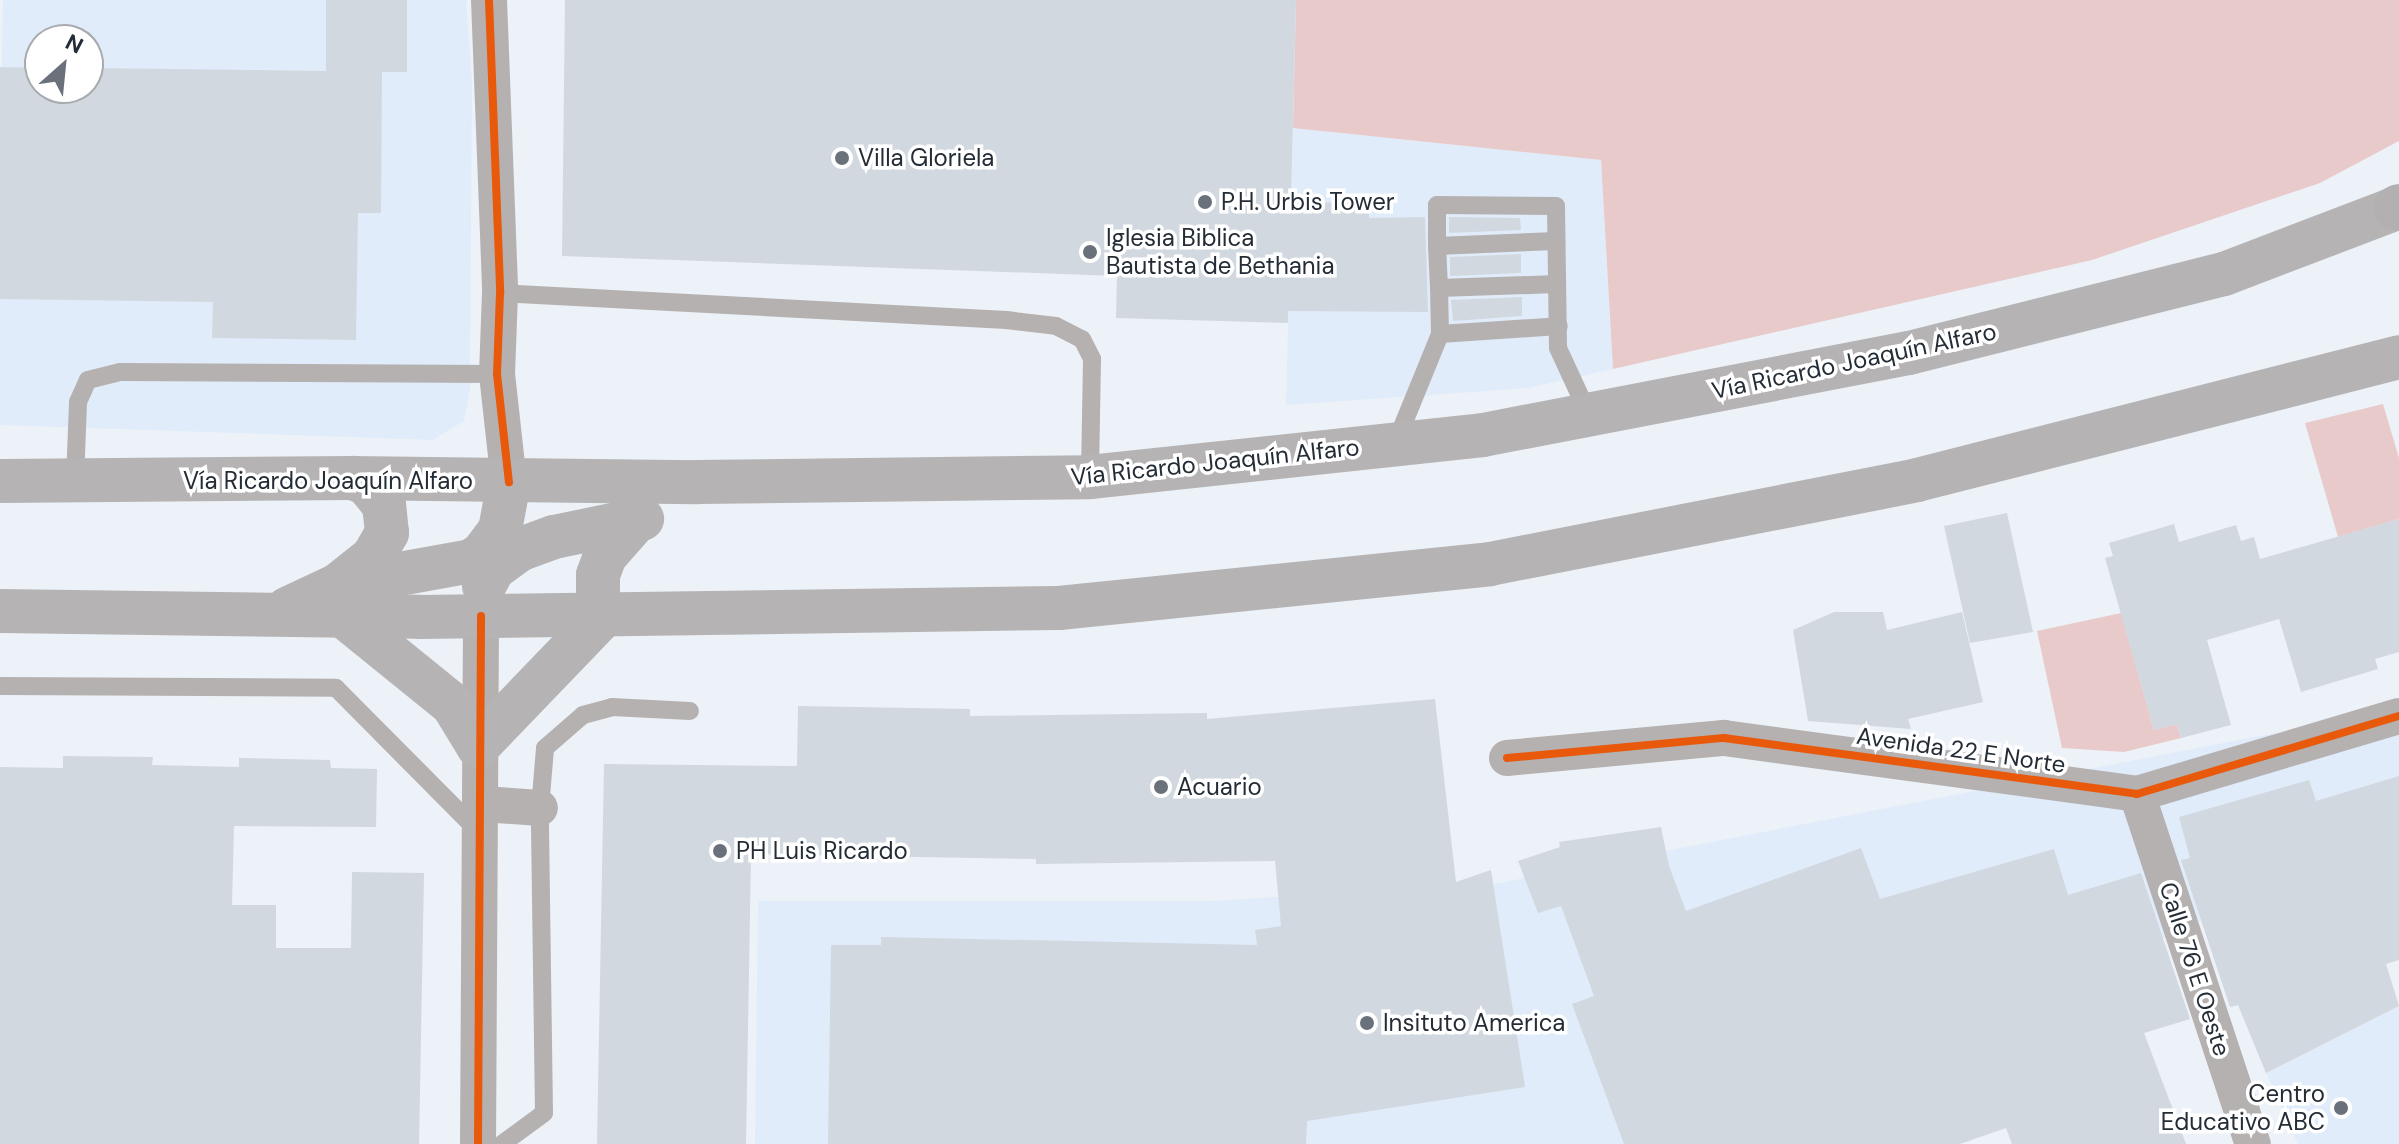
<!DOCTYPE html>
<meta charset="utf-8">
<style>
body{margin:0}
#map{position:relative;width:2399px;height:1144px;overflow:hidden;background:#ecf2f7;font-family:"DM Sans",sans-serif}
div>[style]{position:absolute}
.built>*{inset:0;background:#e1ecfa}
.green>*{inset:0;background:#e9cacb}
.building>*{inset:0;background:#d1d8e0}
.service>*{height:18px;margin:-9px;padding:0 9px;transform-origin:9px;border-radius:9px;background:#b5b1b1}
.minor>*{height:36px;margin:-18px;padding:0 18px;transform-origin:18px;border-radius:18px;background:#b5b1b1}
.primary>*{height:44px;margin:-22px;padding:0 22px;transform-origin:22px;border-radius:22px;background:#b6b3b5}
.trunk>*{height:44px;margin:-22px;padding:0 22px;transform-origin:22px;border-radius:22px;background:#b3b0b2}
.cycleway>*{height:8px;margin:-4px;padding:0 4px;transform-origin:4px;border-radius:4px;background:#e8590c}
.dots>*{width:22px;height:22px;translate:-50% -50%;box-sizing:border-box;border:4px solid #fff;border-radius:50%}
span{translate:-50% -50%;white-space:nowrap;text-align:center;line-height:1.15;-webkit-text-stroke:7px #fff;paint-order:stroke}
.poi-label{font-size:24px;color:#242c36}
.left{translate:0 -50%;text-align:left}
.right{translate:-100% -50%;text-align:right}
.street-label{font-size:24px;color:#242c36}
.north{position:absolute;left:24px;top:24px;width:80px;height:80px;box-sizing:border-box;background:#fff;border:2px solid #a7abaf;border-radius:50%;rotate:27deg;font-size:22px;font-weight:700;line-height:32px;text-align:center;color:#242c36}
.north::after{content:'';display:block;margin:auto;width:28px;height:36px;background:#6a717a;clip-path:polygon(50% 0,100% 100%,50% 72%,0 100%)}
</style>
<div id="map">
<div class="built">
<i style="clip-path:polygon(evenodd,0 0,0 161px,3px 0,466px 0,472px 82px,470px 389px,464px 421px,433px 440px,0 425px,0 0,40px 40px,88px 40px,88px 88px,40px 88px,40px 40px)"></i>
<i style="clip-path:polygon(1293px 128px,1601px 160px,1613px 369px,1528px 388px,1286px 405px)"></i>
<i style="clip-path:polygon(2399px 709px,2399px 832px,1709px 1144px,755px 1144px,758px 901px,1212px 901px,1499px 883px)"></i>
<i style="clip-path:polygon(2399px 1006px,2399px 1144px,2298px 1144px,2266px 1073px)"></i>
</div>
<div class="green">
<i style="clip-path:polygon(1296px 0,2399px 0,2399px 141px,2320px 183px,2092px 260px,1613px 369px,1601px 160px,1293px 128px)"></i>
<i style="clip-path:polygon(2383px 404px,2399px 458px,2399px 519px,2338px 537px,2305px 423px)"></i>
<i style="clip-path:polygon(2121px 613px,2154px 730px,2177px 724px,2181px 738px,2124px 752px,2062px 748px,2037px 631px)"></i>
</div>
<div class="building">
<i style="clip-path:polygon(326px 0,407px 0,407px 72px,382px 72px,381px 213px,358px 213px,356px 340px,212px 338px,213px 302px,0 299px,0 67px,40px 68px,40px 88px,88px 88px,88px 68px,326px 71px)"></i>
<i style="clip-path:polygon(565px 0,1296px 0,1291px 202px,1369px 203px,1369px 218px,1425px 217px,1428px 312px,1288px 311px,1288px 323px,1116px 318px,1117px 276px,562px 256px)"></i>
<i style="clip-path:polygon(1449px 217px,1520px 218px,1521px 230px,1449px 233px)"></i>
<i style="clip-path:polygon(1521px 254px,1521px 273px,1450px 276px,1450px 257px)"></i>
<i style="clip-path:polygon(1522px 297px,1522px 316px,1453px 321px,1451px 300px)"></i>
<i style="clip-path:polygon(2007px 513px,2033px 632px,1970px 643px,1944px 526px)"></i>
<i style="clip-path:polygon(2399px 519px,2399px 652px,2375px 659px,2378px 669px,2301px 692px,2279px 619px,2207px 640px,2231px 725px,2181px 738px,2177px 724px,2154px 730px,2105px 558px,2113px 556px,2109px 543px,2174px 524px,2179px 542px,2236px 525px,2241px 541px,2254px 537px,2260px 559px)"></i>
<i style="clip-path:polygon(1834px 612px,1883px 612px,1887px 630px,1962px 612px,1983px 702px,1908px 719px,1911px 729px,1808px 721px,1793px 630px)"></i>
<i style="clip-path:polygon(1435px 699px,1456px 882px,1491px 870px,1525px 1087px,1307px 1121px,1306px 1144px,828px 1144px,831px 945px,881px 945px,881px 937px,1257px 945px,1255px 930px,1281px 926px,1275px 861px,1036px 864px,1036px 859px,751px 854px,746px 1144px,597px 1144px,604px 764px,797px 766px,798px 706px,970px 709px,970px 716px,1207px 713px,1207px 719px)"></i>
<i style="clip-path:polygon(63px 756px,153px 757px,152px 765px,239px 767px,239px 758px,330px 760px,331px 768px,377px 769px,376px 827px,234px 826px,232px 905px,276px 905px,276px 948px,351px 948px,352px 872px,424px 873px,419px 1144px,0 1144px,0 767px,63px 768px)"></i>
<i style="clip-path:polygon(2399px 776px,2399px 960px,2386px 964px,2399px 1006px,2266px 1073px,2238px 1005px,2230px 1007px,2181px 860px,2190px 858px,2179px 817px,2309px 780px,2316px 801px)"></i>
<i style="clip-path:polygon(1661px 827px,1669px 866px,1686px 911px,1861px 848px,1880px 899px,2054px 849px,2068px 895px,2141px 873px,2190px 1019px,2144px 1033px,2186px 1144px,2012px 1144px,2006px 1128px,1960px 1144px,1624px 1144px,1572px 1004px,1594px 996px,1561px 906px,1538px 913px,1518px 861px,1560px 847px,1559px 842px)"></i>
</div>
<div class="service">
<i style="left:1437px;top:246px;width:41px;rotate:-90deg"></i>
<i style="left:1437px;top:205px;width:119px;rotate:0.5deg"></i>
<i style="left:1556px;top:206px;width:142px;rotate:89.2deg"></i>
<i style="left:1558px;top:348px;width:74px;rotate:65.2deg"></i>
<i style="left:1439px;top:288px;width:42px;rotate:-92.7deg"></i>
<i style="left:1437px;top:246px;width:119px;rotate:-2.4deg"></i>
<i style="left:500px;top:293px;width:507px;rotate:3.05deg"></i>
<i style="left:1006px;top:320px;width:50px;rotate:6.8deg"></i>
<i style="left:1056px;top:326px;width:29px;rotate:27deg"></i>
<i style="left:1082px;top:339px;width:22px;rotate:63deg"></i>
<i style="left:1092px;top:359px;width:118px;rotate:91deg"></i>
<i style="left:1440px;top:334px;width:46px;rotate:-91.2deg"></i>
<i style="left:1439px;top:288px;width:118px;rotate:-1.9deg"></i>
<i style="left:1396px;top:442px;width:117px;rotate:-67.8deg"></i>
<i style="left:1440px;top:334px;width:119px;rotate:-3.8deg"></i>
<i style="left:75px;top:481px;width:79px;rotate:-87.8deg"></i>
<i style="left:78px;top:402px;width:24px;rotate:-66deg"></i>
<i style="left:88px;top:380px;width:33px;rotate:-14deg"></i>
<i style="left:120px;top:372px;width:377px;rotate:0.3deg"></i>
<i style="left:0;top:686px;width:336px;rotate:0.3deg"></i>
<i style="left:336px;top:688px;width:202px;rotate:45.2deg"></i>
<i style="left:502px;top:1144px;width:52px;rotate:-36.4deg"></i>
<i style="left:544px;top:1113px;width:305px;rotate:-90.8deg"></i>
<i style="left:540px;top:808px;width:60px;rotate:-85.2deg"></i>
<i style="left:545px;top:748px;width:50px;rotate:-41deg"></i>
<i style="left:583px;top:715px;width:30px;rotate:-15deg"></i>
<i style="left:612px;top:707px;width:78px;rotate:2.9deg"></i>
</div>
<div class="minor">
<i style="left:489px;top:0;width:293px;rotate:87.8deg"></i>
<i style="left:500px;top:293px;width:81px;rotate:92.1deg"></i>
<i style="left:497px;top:374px;width:109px;rotate:83.7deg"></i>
<i style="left:1507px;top:758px;width:218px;rotate:-5.3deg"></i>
<i style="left:1724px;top:738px;width:417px;rotate:7.7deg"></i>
<i style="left:2137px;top:794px;width:273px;rotate:-16.6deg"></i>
<i style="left:2137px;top:794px;width:369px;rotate:71.7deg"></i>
<i style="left:482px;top:804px;width:58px;rotate:3.9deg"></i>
<i style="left:478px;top:1144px;width:528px;rotate:-89.67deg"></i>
</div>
<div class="primary">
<i style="left:0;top:481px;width:352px;rotate:-0.5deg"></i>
<i style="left:352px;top:478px;width:345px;rotate:0.7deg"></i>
<i style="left:697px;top:482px;width:393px;rotate:-0.7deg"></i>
<i style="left:1090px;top:477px;width:395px;rotate:-6.1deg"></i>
<i style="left:1483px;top:435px;width:434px;rotate:-10.9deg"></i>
<i style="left:1909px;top:353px;width:325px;rotate:-14.1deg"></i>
<i style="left:2224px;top:274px;width:187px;rotate:-20.9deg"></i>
<i style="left:338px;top:585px;width:45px;rotate:-38.7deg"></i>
<i style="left:373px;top:557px;width:28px;rotate:-60deg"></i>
<i style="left:387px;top:533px;width:28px;rotate:-96deg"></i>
<i style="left:384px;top:505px;width:28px;rotate:-129deg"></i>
<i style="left:366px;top:483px;width:15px;rotate:-160deg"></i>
<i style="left:484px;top:586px;width:19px;rotate:-62deg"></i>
<i style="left:493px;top:569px;width:34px;rotate:-36deg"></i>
<i style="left:521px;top:549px;width:35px;rotate:-20deg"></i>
<i style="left:554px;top:537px;width:90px;rotate:-11.6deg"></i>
<i style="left:287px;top:609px;width:56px;rotate:-25.2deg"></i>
<i style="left:338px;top:585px;width:135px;rotate:-10.2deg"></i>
<i style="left:471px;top:561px;width:13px;rotate:-32deg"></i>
<i style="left:482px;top:554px;width:30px;rotate:-53deg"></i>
<i style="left:500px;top:530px;width:49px;rotate:-79.4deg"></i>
<i style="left:0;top:611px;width:420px;rotate:0.8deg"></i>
<i style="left:420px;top:617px;width:639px;rotate:-0.81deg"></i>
<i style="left:1059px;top:608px;width:433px;rotate:-5.8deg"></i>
<i style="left:1490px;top:564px;width:435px;rotate:-11.1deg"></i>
<i style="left:1917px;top:480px;width:497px;rotate:-14.3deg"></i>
<i style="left:342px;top:615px;width:143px;rotate:39deg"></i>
<i style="left:453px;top:705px;width:48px;rotate:58.6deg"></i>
<i style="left:478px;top:746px;width:180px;rotate:-46.1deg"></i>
<i style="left:603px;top:616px;width:21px;rotate:-104deg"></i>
<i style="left:598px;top:596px;width:21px;rotate:-90deg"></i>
<i style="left:598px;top:575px;width:20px;rotate:-70deg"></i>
<i style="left:605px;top:556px;width:44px;rotate:-48.7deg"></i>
</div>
<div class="trunk">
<i style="left:2395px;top:208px;width:4px;rotate:-27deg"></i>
</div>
<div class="cycleway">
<i style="left:489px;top:0;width:293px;rotate:87.8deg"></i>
<i style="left:500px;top:293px;width:81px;rotate:92.1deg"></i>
<i style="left:497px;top:374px;width:109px;rotate:83.7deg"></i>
<i style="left:1507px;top:758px;width:218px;rotate:-5.3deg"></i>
<i style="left:1724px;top:738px;width:417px;rotate:7.7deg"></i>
<i style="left:2137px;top:794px;width:273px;rotate:-16.6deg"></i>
<i style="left:478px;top:1144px;width:528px;rotate:-89.67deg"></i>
</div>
<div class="dots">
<i style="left:842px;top:158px;background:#6a717a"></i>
<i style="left:1205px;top:202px;background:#6a717a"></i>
<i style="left:1090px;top:252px;background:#6a717a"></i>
<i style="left:1161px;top:787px;background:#6a717a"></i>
<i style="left:720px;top:851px;background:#6a717a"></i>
<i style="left:1367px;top:1023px;background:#6a717a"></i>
<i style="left:2341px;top:1108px;background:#6a717a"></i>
</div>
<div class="poi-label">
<span class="left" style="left:858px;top:158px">Villa Gloriela</span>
<span class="left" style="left:1221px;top:202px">P.H. Urbis Tower</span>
<span class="left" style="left:1106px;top:252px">Iglesia Biblica<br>Bautista de Bethania</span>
<span class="left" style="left:1177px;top:787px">Acuario</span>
<span class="left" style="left:736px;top:851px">PH Luis Ricardo</span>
<span class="left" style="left:1383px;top:1023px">Insituto America</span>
<span class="right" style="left:2325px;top:1108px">Centro<br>Educativo ABC</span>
</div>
<div class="street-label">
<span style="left:1854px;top:361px;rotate:-12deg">Vía Ricardo Joaquín Alfaro</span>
<span style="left:1215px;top:462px;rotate:-6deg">Vía Ricardo Joaquín Alfaro</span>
<span style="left:328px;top:481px">Vía Ricardo Joaquín Alfaro</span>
<span style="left:1961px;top:750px;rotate:8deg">Avenida 22 E Norte</span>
<span style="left:2195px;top:969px;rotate:72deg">Calle 76 E Oeste</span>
</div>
<div class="north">N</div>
</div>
